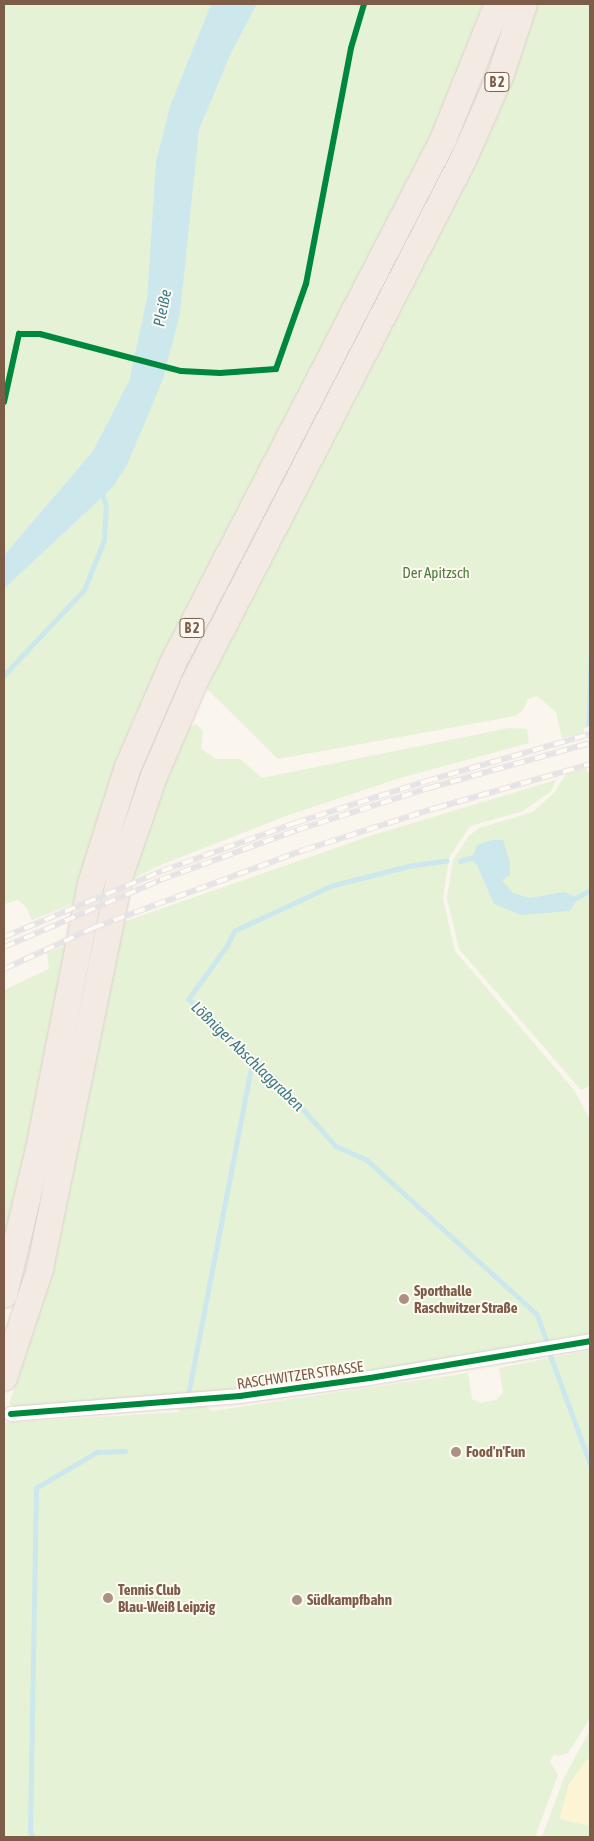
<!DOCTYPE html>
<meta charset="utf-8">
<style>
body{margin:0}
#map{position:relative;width:594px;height:1841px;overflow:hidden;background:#faf5ed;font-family:"Asap Condensed",sans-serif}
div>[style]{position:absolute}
.green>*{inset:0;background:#e5f2d6}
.sand>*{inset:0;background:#fdf4d5}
.water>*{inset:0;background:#cce8ec}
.pier>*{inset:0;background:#faf5ed}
.stream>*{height:4.5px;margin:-2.25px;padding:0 2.25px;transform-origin:2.25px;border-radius:2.25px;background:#cce8ec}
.roads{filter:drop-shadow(0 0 1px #d9d1ca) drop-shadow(0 0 1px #d9d1ca)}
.street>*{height:14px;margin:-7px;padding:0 7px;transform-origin:7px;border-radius:7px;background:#fefefc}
.highway>*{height:26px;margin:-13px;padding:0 13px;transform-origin:13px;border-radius:13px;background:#f3eae4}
.rail>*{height:5.5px;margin-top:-2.75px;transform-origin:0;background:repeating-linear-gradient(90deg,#fffaf1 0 11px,#e6e3e6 0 22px);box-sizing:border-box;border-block:1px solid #e6e3e6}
.cycleway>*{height:6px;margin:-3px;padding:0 3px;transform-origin:3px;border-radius:3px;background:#00873e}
.dots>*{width:14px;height:14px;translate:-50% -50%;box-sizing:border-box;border:2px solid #fffaf1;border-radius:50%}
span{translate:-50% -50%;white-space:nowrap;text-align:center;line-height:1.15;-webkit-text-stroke:4px #fffaf1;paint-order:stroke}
.shield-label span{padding:1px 4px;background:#fffaf1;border:1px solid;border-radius:4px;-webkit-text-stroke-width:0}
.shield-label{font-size:14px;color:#7d5c48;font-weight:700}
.park-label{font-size:15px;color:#4d7e3c}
.poi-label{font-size:15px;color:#7d5c48;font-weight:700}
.left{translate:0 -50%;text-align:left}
.street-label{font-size:15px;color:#7d5c48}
.water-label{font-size:16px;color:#3b7c8b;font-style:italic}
.frame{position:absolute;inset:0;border:5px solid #7d5c48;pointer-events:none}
</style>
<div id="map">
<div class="green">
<i style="clip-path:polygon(4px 4px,211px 4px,170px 106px,156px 161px,147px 298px,129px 382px,93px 451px,4px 555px)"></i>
<i style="clip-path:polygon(257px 4px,483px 4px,446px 102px,408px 185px,132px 721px,73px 904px,32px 920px,26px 907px,18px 900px,4px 904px,4px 589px,112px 488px,193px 170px,199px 130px,231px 53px)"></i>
<i style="clip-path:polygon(536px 4px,590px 4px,590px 614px,586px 732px,562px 738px,556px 712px,537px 696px,528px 699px,523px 710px,515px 716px,278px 759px,206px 688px)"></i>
<i style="clip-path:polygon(196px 724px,203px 731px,201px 749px,216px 759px,240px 759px,262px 778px,509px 728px,527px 729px,529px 743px,400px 778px,286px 816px,163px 864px,132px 879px,148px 825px,188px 728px)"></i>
<i style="clip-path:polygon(590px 767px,590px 1086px,581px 1090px,459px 949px,447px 898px,453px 860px,469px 836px,479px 828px,533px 812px,554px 793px,566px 774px)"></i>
<i style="clip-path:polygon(556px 780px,551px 791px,523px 811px,470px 826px,449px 858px,443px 898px,455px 951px,574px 1090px,590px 1120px,590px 1333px,351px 1375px,239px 1390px,20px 1409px,9px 1404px,32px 1333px,123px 922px,370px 836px)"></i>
<i style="clip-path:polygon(66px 945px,12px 1233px,4px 1259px,4px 990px,49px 969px,47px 953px)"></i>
<i style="clip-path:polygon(590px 1350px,590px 1718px,568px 1753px,558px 1756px,554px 1754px,550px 1761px,558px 1775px,535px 1837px,4px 1837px,4px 1423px,179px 1412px,180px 1407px,204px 1405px,212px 1411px,468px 1373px,472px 1399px,481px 1403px,496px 1400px,503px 1393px,499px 1368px)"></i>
<i style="clip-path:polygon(590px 1730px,590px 1837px,542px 1837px,564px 1778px)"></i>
</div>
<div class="sand">
<i style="clip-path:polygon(587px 1759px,590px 1761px,590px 1826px,559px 1819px,569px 1784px)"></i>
</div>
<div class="water">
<i style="clip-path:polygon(211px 4px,257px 4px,231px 53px,199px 130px,180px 313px,163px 379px,127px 465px,112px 488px,4px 589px,4px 555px,93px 451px,129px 381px,147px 298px,156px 161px,170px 106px)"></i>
<i style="clip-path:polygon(590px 614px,590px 786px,586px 732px)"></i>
<i style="clip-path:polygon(492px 840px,503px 840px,510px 862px,510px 875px,502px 880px,513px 893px,530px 898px,564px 892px,578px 898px,570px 911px,521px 915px,494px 904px,473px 856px,477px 845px)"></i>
</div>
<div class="pier">
<i style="clip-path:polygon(590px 726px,590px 771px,587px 772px,584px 728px)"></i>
</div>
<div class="stream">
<i style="left:4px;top:675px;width:117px;rotate:-46.7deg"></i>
<i style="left:84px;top:590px;width:54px;rotate:-68.2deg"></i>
<i style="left:104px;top:540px;width:33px;rotate:-87deg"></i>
<i style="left:106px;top:507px;width:15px;rotate:-106deg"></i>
<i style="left:447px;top:861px;width:36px;rotate:172deg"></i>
<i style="left:411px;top:866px;width:81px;rotate:165.8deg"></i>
<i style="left:332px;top:886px;width:107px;rotate:155.1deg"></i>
<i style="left:235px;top:931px;width:16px;rotate:117deg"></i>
<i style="left:228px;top:945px;width:67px;rotate:125.8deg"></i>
<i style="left:189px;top:999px;width:118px;rotate:42.6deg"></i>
<i style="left:276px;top:1079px;width:90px;rotate:48.2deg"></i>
<i style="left:336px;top:1146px;width:34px;rotate:24deg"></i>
<i style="left:367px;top:1160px;width:229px;rotate:42.2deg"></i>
<i style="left:537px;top:1314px;width:30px;rotate:70deg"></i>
<i style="left:460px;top:861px;width:14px;rotate:-17deg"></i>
<i style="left:473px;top:857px;width:6px;rotate:45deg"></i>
<i style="left:574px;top:899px;width:18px;rotate:-29deg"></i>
<i style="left:550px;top:1354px;width:116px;rotate:69.8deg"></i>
<i style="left:188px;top:1395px;width:343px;rotate:-79.1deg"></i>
<i style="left:33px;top:1837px;width:6px;rotate:-121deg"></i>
<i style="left:30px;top:1832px;width:344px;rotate:-89deg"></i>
<i style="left:36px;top:1488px;width:71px;rotate:-30.5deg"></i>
<i style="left:97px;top:1452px;width:28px;rotate:-2deg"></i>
</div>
<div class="roads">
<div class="street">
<i style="left:11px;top:1414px;width:230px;rotate:-4.5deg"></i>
<i style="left:240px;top:1396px;width:131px;rotate:-7.9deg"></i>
<i style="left:370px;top:1378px;width:223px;rotate:-9.5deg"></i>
</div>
<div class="highway">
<i style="left:4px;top:1295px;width:150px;rotate:-76.5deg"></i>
<i style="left:39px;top:1149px;width:270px;rotate:-78.9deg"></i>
<i style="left:91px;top:884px;width:123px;rotate:-72.5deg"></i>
<i style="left:128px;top:767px;width:113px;rotate:-66.6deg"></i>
<i style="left:173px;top:663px;width:589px;rotate:-62.69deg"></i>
<i style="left:443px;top:140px;width:147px;rotate:-68deg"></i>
<i style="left:4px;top:1378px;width:115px;rotate:-71.7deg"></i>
<i style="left:40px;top:1269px;width:402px;rotate:-78.5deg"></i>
<i style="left:120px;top:875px;width:105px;rotate:-71deg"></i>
<i style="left:154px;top:776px;width:101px;rotate:-66.7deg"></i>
<i style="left:194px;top:683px;width:590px;rotate:-62.78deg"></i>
<i style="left:464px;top:158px;width:92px;rotate:-66.2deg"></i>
<i style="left:501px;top:74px;width:74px;rotate:-71.8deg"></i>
</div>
</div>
<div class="rail">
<i style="left:4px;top:937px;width:171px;rotate:-22.7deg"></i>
<i style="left:162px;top:871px;width:141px;rotate:-19.8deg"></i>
<i style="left:295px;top:823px;width:139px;rotate:-17.7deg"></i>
<i style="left:427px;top:781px;width:170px;rotate:-16.1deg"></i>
<i style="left:4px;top:947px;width:170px;rotate:-23.2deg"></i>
<i style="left:160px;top:880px;width:146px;rotate:-20.1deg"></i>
<i style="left:297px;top:830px;width:139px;rotate:-17.7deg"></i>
<i style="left:429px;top:788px;width:167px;rotate:-15.6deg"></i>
<i style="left:4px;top:969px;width:98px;rotate:-24.7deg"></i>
<i style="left:93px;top:928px;width:225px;rotate:-20.3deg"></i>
<i style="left:304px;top:850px;width:139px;rotate:-17.7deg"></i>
<i style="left:436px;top:808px;width:160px;rotate:-15.9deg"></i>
</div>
<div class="cycleway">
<i style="left:4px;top:402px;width:70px;rotate:-77.6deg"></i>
<i style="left:19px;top:334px;width:21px"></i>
<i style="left:40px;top:334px;width:146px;rotate:14.7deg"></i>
<i style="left:181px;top:371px;width:39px;rotate:3deg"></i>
<i style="left:220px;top:373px;width:56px;rotate:-4.1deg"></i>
<i style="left:276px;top:369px;width:90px;rotate:-70.6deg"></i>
<i style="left:306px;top:284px;width:240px;rotate:-79.2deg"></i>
<i style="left:351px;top:48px;width:46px;rotate:-73.5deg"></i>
<i style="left:11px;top:1414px;width:230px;rotate:-4.5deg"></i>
<i style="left:240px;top:1396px;width:131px;rotate:-7.9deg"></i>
<i style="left:370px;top:1378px;width:223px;rotate:-9.5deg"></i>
</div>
<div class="dots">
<i style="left:404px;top:1299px;background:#a99282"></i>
<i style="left:456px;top:1452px;background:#a99282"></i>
<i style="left:108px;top:1598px;background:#a99282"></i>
<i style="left:297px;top:1600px;background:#a99282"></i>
</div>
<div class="shield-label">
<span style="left:497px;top:82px">B 2</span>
<span style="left:192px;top:628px">B 2</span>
</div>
<div class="park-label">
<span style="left:436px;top:573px">Der Apitzsch</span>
</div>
<div class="poi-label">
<span class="left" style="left:414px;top:1299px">Sporthalle<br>Raschwitzer Straße</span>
<span class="left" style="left:466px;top:1452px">Food'n'Fun</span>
<span class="left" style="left:118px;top:1598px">Tennis Club<br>Blau-Weiß Leipzig</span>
<span class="left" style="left:307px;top:1600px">Südkampfbahn</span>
</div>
<div class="street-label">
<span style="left:300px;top:1375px;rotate:-8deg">RASCHWITZER STRASSE</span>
</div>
<div class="water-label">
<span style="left:162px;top:308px;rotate:-79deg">Pleiße</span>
<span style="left:248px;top:1056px;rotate:44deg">Lößniger Abschlaggraben</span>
</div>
<div class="frame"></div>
</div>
